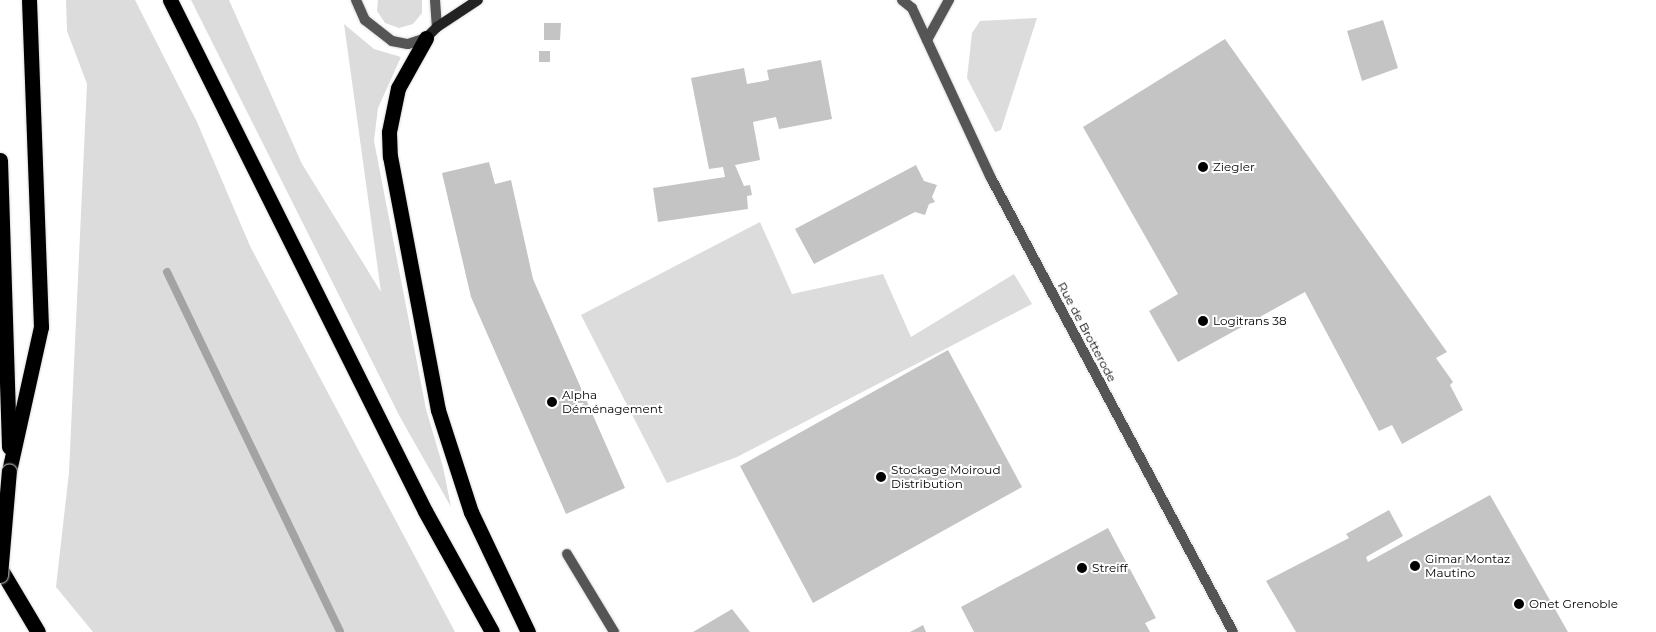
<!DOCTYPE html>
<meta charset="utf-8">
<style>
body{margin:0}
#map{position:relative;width:1656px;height:632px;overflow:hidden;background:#fff;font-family:Montserrat,sans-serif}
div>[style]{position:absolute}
.green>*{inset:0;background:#dcdcdc}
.stream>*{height:8px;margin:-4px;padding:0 4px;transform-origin:4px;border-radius:4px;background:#a3a3a3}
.building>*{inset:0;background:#c4c4c4}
.roads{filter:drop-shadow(0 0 1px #dbdbdb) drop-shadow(0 0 1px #dbdbdb)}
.street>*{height:10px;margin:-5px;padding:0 5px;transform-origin:5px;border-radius:5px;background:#555}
.secondary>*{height:10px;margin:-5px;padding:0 5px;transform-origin:5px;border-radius:5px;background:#222}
.highway>*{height:15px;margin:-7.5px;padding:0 7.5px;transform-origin:7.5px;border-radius:7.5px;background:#000}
.bridges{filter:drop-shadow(0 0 1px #dbdbdb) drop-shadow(0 0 1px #dbdbdb)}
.highway-bridge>*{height:15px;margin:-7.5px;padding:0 7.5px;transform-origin:7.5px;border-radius:7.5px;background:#000}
.dots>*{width:14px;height:14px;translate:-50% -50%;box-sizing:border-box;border:2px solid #fff;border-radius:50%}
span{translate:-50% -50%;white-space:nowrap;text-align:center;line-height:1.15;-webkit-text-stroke:4px #fff;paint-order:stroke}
.poi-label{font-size:12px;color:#000}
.left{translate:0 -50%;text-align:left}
.street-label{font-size:12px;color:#000}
</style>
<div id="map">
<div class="green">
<i style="clip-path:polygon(66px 0,135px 0,197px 122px,250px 246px,455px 632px,93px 632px,56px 587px,69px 472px,87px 84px,67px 31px)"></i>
<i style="clip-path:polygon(191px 0,229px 0,302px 164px,381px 292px,344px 24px,374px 49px,401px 57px,378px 108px,374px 141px,426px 409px,443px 467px,451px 507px,400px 417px)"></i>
<i style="clip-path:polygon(378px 0,422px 0,422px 13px,413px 24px,399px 28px,385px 23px,377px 11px)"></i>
<i style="clip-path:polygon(1037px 18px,1001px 130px,995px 132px,967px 78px,972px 33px,980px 21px)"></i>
<i style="clip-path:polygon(760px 222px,792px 294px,883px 274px,911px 337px,1014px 274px,1032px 304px,737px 457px,667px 483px,581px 315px)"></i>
</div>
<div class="stream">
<i style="left:167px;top:272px;width:399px;rotate:64.3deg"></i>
</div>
<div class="building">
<i style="clip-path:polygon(1383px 20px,1398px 68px,1362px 81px,1347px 31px)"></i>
<i style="clip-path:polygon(544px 23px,561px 23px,560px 40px,544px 40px)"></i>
<i style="clip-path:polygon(1225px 39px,1447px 352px,1436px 358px,1453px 382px,1450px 385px,1463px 410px,1402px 444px,1392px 425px,1379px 431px,1305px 292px,1178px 362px,1149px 311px,1178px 294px,1083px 127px)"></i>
<i style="clip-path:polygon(539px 51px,550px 51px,550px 62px,539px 62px)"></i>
<i style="clip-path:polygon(821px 60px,832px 119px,779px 129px,776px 117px,753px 122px,760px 160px,735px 165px,744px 186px,750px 185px,752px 195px,747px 196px,748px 209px,658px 222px,653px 188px,725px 177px,723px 167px,709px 169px,691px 78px,744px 68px,747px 84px,769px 80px,767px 70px)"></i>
<i style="clip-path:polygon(489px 162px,495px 184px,511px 180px,533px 279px,625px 488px,566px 514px,471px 297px,442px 173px)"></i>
<i style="clip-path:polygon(916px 165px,924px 181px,937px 185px,932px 197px,935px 202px,929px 204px,925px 215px,915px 212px,814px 264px,795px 229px)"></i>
<i style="clip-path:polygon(948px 350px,1022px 487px,813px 603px,740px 466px)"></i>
<i style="clip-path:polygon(1490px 495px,1568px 632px,1296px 632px,1266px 581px,1349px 538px,1346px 534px,1389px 510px,1403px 536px,1366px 557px,1368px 562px)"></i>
<i style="clip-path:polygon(1108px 528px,1156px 618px,1145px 623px,1150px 632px,974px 632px,961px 607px)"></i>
<i style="clip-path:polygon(732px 609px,750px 632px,693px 632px)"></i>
<i style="clip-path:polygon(923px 625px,926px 632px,910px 632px)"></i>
</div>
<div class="roads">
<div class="street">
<i style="left:356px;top:0;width:22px;rotate:66deg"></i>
<i style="left:365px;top:20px;width:34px;rotate:38deg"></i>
<i style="left:392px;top:41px;width:16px;rotate:11deg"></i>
<i style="left:408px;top:44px;width:19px;rotate:-18deg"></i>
<i style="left:435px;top:0;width:27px;rotate:86deg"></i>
<i style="left:902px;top:0;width:13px;rotate:39deg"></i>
<i style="left:912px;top:8px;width:187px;rotate:65.1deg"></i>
<i style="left:991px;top:178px;width:514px;rotate:61.94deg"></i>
<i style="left:927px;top:40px;width:46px;rotate:-61.2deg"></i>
<i style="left:567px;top:554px;width:91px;rotate:58.9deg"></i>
</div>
<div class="secondary">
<i style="left:426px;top:38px;width:16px;rotate:-45deg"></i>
<i style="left:437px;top:27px;width:49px;rotate:-33.4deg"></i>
</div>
<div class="highway">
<i style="left:170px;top:0;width:571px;rotate:63.48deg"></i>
<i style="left:425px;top:511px;width:138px;rotate:61deg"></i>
<i style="left:426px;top:38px;width:57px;rotate:119.2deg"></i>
<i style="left:398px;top:88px;width:45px;rotate:101.6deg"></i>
<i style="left:389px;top:132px;width:24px;rotate:88deg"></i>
<i style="left:390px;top:156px;width:258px;rotate:79.3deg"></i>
<i style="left:438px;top:410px;width:107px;rotate:72.1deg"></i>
<i style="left:471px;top:512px;width:133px;rotate:64.6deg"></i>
<i style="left:0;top:160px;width:287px;rotate:88.2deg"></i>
<i style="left:9px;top:471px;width:148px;rotate:-77.5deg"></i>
<i style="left:41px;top:327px;width:327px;rotate:-92.1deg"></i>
<i style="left:0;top:568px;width:74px;rotate:59.3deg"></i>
</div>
</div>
<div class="bridges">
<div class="highway-bridge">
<i style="left:0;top:575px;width:104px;rotate:-85.1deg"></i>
</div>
</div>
<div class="dots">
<i style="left:1203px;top:167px;background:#000"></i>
<i style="left:1203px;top:321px;background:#000"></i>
<i style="left:552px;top:402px;background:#000"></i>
<i style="left:881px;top:477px;background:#000"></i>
<i style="left:1415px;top:566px;background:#000"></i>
<i style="left:1082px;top:568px;background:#000"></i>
<i style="left:1519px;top:604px;background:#000"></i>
</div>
<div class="poi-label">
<span class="left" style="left:1213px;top:167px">Ziegler</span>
<span class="left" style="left:1213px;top:321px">Logitrans 38</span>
<span class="left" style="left:562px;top:402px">Alpha<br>Déménagement</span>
<span class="left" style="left:891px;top:477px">Stockage Moiroud<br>Distribution</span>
<span class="left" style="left:1425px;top:566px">Gimar Montaz<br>Mautino</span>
<span class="left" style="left:1092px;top:568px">Streiff</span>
<span class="left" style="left:1529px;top:604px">Onet Grenoble</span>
</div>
<div class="street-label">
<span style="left:1087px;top:332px;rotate:62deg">Rue de Brotterode</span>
</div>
</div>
